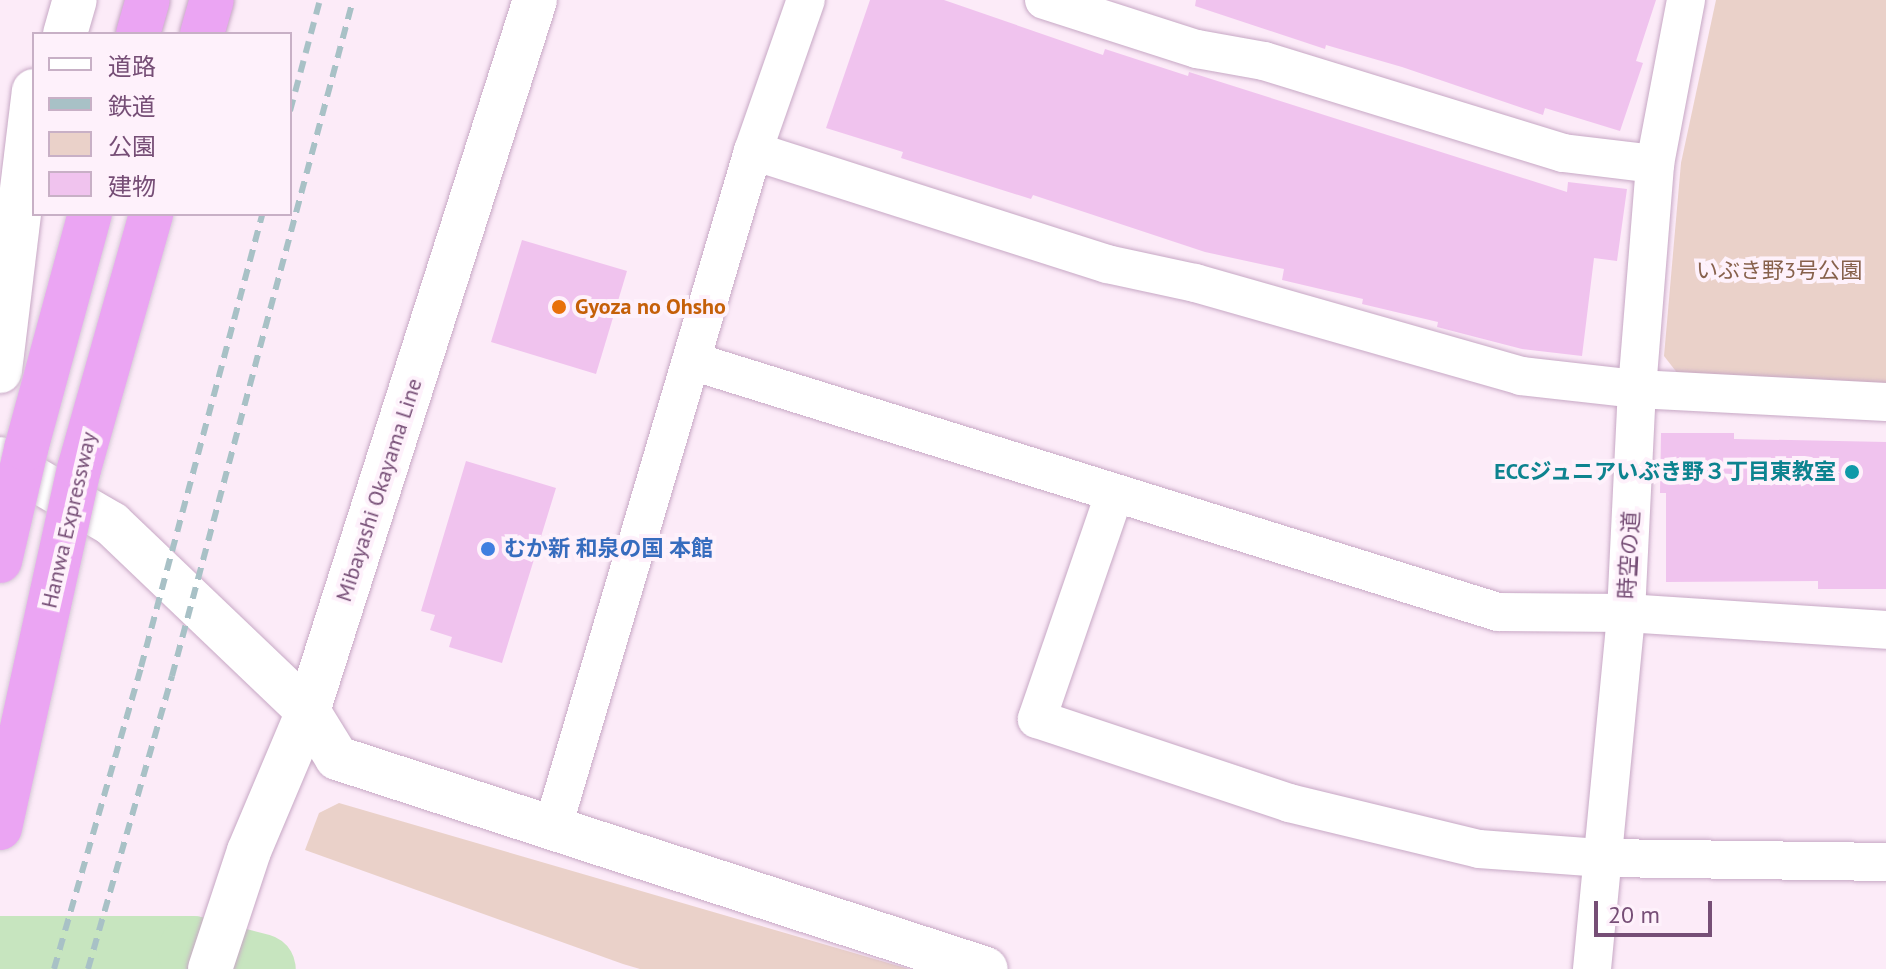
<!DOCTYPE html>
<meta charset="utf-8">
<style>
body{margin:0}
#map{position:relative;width:1886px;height:969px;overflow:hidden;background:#fcebf8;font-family:"PT Sans","Noto Sans JP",sans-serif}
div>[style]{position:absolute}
.green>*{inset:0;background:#ead1c9}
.river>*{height:70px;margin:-35px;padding:0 35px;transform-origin:35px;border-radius:35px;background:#c7e5bf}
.building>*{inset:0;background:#f0c3ee}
.roads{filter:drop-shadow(0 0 2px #c7a8c5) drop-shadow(0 0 2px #c7a8c5)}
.minor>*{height:38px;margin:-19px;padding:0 19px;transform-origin:19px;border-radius:19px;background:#fff}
.tertiary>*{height:44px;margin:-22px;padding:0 22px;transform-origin:22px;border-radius:22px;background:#fff}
.secondary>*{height:44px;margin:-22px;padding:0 22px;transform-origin:22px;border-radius:22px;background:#fff}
.motorway>*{height:44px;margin:-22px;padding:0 22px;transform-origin:22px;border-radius:22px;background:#eba5f3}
.rail>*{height:6px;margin-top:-3px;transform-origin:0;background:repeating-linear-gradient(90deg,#a8c1c6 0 12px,transparent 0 20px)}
.bridges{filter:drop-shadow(0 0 2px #d6cad6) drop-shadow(0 0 2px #d6cad6)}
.motorway-bridge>*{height:44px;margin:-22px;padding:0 22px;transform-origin:22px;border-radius:22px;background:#eba5f3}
.dots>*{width:22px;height:22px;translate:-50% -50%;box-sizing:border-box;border:4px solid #fef1fb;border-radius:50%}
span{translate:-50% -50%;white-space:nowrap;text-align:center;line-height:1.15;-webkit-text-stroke:8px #fef1fb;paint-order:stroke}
.park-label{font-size:22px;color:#87614c}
.food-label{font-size:22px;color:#c56008;font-weight:700}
.left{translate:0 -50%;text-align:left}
.culture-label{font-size:22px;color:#0d838f;font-weight:700}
.right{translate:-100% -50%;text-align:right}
.street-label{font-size:22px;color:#764e76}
.shop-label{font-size:22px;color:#366cbe;font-weight:700}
.legend{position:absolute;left:32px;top:32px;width:260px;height:184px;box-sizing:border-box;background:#fef1fb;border:2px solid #c8b0c6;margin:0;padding:10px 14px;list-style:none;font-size:24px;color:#764e76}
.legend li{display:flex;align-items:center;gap:16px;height:40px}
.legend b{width:40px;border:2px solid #c8b0c6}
.scale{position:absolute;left:1594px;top:901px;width:118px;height:36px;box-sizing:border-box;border:4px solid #764e76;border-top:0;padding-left:10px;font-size:24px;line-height:28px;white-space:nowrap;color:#764e76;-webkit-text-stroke:6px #fef1fb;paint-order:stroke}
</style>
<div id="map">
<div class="green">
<i style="clip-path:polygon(1716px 0,1886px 0,1886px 384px,1678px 374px,1664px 356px,1681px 163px)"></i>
<i style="clip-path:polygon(339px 803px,909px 969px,640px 969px,623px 964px,305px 850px,319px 813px)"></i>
</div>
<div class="river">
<i style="left:0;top:951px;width:193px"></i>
<i style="left:193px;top:951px;width:70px;rotate:14.8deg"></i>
</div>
<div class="building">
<i style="clip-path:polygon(870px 0,944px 0,1103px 55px,1105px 49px,1188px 76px,1189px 72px,1567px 192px,1568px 182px,1627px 189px,1617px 261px,1594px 258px,1582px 356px,1522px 349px,1437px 327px,1438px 322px,1362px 304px,1363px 299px,1282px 280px,1284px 269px,1205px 252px,1033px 195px,1031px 199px,901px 158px,903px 152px,826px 128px)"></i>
<i style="clip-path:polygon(1196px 0,1656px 0,1636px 61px,1643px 63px,1620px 131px,1545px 108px,1543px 115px,1402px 67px,1326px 45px,1325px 49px,1195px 6px)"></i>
<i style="clip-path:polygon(522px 240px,627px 271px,596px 374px,491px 342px)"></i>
<i style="clip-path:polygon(1661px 433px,1734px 433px,1734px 439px,1886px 442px,1886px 589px,1818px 589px,1818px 581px,1666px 582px,1666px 493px,1660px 493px)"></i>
<i style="clip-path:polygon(466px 461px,556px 488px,502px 663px,449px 647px,452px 637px,430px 630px,435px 615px,421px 611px)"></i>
</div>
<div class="roads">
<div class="minor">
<i style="left:1044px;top:0;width:161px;rotate:17.8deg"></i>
<i style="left:1197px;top:49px;width:68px;rotate:10.2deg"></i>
<i style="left:1264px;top:61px;width:313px;rotate:17.1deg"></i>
<i style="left:1563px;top:153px;width:93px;rotate:6.8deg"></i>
<i style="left:753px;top:151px;width:372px;rotate:17.7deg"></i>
<i style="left:1107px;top:264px;width:90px;rotate:12.2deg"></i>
<i style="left:1195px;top:283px;width:339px;rotate:15.9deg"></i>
<i style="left:1521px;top:376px;width:117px;rotate:6.4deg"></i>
<i style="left:1637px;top:389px;width:249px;rotate:3deg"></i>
<i style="left:692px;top:361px;width:844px;rotate:17.3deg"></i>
<i style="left:1498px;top:612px;width:128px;rotate:0.4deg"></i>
<i style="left:1626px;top:613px;width:261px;rotate:3.7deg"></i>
<i style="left:1114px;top:495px;width:237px;rotate:109deg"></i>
<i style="left:1037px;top:719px;width:266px;rotate:18.4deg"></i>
<i style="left:1289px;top:803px;width:195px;rotate:13.6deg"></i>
<i style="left:1479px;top:849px;width:124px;rotate:4.2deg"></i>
<i style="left:1603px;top:858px;width:283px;rotate:0.8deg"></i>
<i style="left:552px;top:830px;width:708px;rotate:-73.51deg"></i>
<i style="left:753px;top:151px;width:160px;rotate:-70.7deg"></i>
<i style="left:1592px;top:969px;width:358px;rotate:-84.5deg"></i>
<i style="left:1626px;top:613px;width:224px;rotate:-87.2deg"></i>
<i style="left:1637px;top:389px;width:226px;rotate:-85.4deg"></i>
<i style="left:1655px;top:164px;width:167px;rotate:-79.3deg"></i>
</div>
<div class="tertiary">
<i style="left:0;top:459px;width:129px;rotate:30.1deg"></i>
<i style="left:112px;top:524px;width:271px;rotate:43.7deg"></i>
<i style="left:308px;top:711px;width:55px;rotate:58.3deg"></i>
<i style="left:337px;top:758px;width:682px;rotate:18.01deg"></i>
</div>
<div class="secondary">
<i style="left:65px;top:34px;width:35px;rotate:-74deg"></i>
<i style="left:0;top:371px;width:282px;rotate:-83.1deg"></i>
<i style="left:210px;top:969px;width:124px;rotate:-71.7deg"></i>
<i style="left:249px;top:851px;width:152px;rotate:-67.1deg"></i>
<i style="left:308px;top:711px;width:746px;rotate:-72.29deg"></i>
</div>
<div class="motorway">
<i style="left:138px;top:34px;width:35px;rotate:-74deg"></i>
<i style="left:202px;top:34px;width:35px;rotate:-74deg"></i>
</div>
</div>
<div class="rail">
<i style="left:290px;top:111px;width:115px;rotate:-74.9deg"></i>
<i style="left:54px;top:969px;width:314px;rotate:-73.9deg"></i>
<i style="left:141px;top:667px;width:469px;rotate:-75deg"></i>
<i style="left:88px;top:969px;width:305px;rotate:-74deg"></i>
<i style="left:172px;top:676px;width:700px;rotate:-75.01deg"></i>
</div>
<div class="bridges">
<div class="motorway-bridge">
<i style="left:0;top:561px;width:115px;rotate:-76.9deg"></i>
<i style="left:26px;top:449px;width:244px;rotate:-74.8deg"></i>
<i style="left:0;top:828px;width:368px;rotate:-77.6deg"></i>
<i style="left:79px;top:469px;width:265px;rotate:-74.2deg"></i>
</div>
</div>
<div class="dots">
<i style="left:559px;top:307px;background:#e8710a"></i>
<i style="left:1852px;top:472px;background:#0f9aa8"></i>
<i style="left:488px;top:549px;background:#3f7fe0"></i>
</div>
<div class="park-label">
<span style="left:1779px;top:271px">いぶき野3号公園</span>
</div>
<div class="food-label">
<span class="left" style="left:575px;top:307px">Gyoza no Ohsho</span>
</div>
<div class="culture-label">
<span class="right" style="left:1836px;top:472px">ECCジュニアいぶき野３丁目東教室</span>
</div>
<div class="street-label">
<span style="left:379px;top:490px;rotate:-72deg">Mibayashi Okayama Line</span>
<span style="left:69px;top:520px;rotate:-77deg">Hanwa Expressway</span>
<span style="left:1629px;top:555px;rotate:-87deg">時空の道</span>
</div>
<div class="shop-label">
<span class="left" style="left:504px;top:549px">むか新 和泉の国 本館</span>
</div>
<ul class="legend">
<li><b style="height:10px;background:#fff"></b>道路</li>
<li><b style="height:10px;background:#a8c1c6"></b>鉄道</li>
<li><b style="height:22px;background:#ead1c9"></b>公園</li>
<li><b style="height:22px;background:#f0c3ee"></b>建物</li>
</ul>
<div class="scale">20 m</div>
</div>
